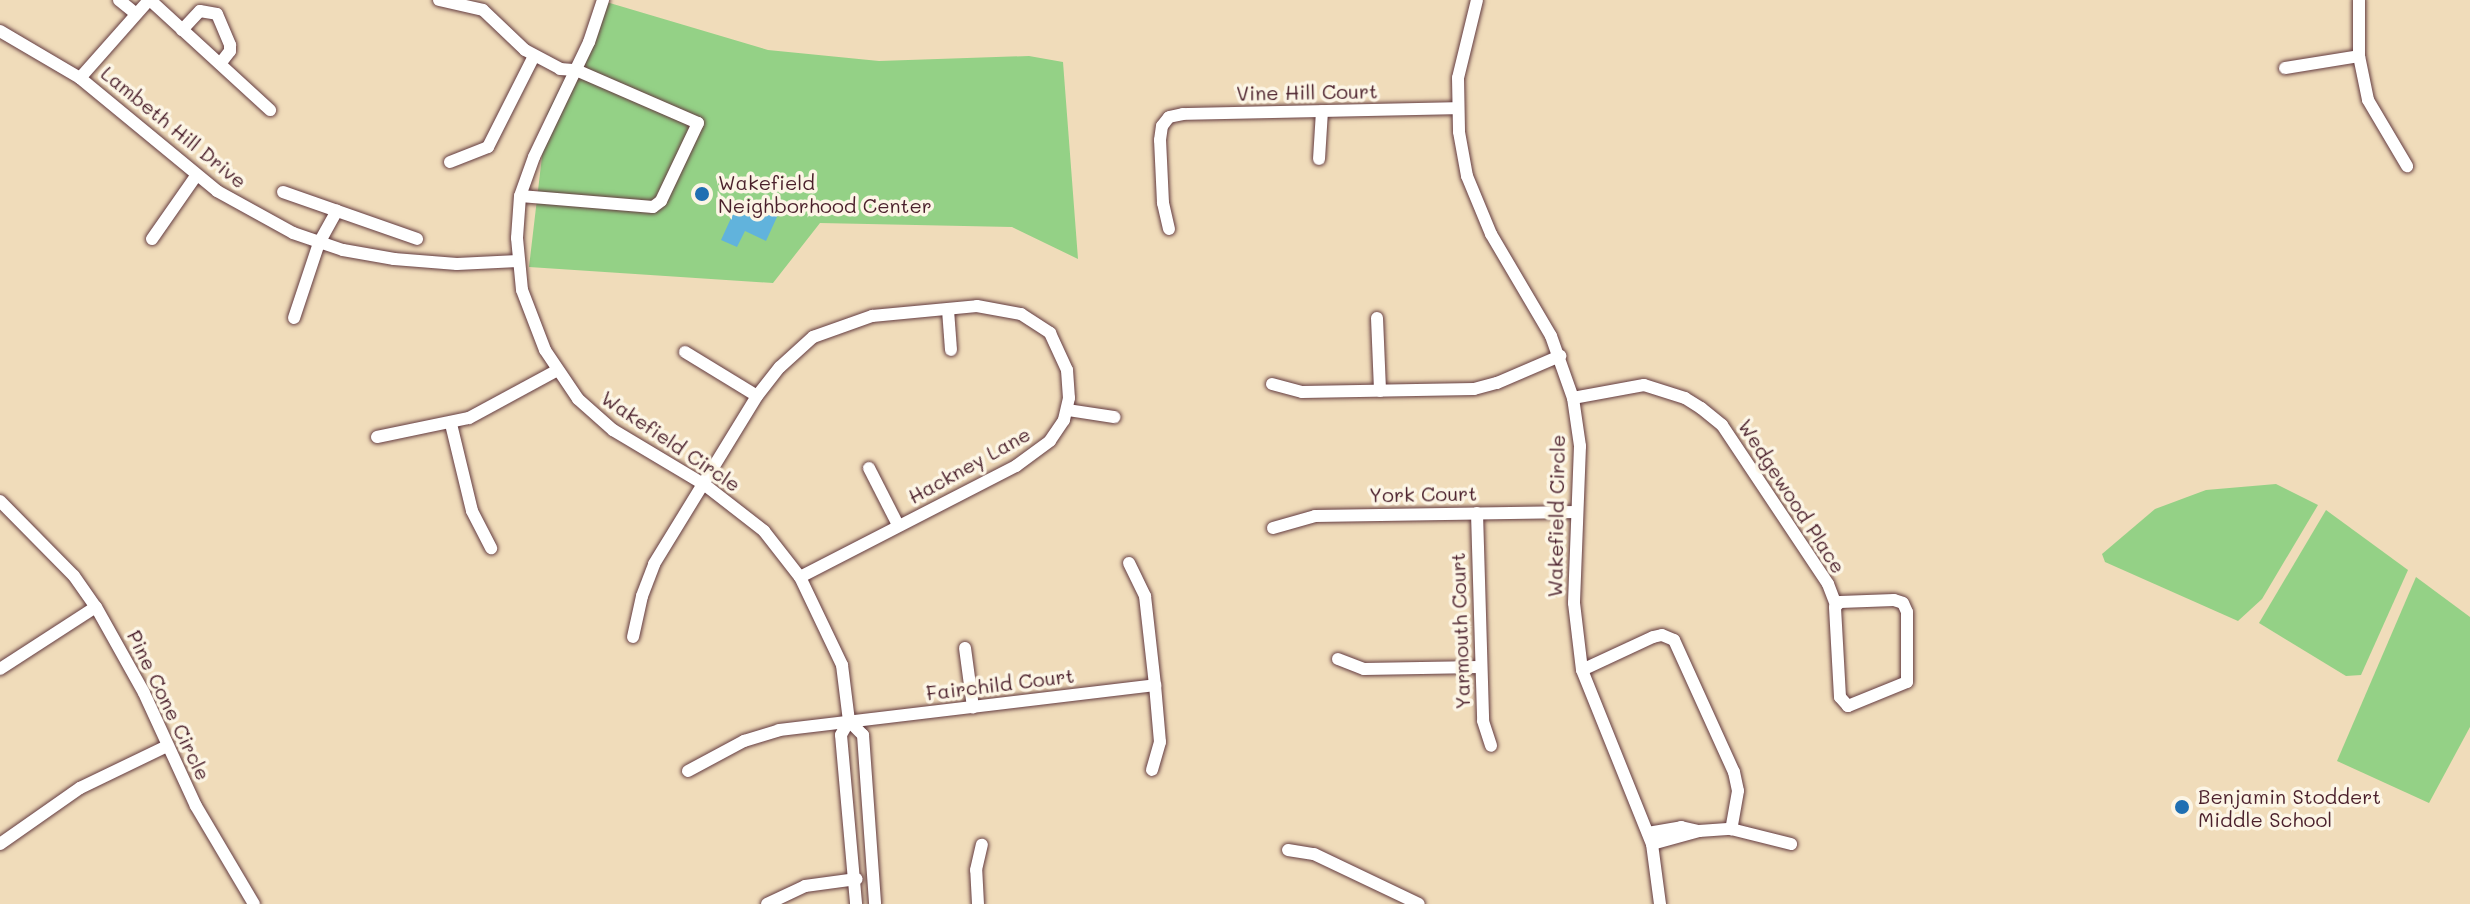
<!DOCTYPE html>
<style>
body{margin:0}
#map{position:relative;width:2470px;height:904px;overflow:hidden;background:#f0dcba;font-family:Mali,sans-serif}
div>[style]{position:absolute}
.green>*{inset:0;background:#94d186}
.water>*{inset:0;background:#61b3dc}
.roads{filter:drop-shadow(0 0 2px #633b40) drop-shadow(0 0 2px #633b40)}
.minor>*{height:12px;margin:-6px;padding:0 6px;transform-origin:6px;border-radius:6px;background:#fff}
.dots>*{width:22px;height:22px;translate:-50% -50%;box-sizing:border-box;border:4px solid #fcf5e5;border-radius:50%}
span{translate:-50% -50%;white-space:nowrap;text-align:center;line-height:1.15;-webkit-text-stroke:7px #fcf5e5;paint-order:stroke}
.street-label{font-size:20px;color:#4a1f2b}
.poi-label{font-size:20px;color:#4a1f2b}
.left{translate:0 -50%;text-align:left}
</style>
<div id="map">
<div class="green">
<i style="clip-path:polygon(603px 1px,768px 50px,879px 61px,1029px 56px,1063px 62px,1078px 259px,1012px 227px,820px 223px,773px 283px,529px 267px,547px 114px)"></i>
<i style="clip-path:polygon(2276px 484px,2318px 505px,2262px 599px,2238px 621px,2105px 562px,2102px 554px,2155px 509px,2206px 490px)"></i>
<i style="clip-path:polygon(2326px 510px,2408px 570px,2361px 675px,2346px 676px,2259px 623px)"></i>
<i style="clip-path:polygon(2416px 577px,2470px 617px,2470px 727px,2429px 803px,2337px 761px)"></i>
</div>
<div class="water">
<i style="clip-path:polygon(767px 199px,782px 206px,766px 241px,745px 231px,737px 247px,721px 240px,737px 205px,759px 215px)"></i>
</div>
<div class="roads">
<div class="minor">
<i style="left:119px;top:0;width:22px;rotate:39deg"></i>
<i style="left:150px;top:0;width:163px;rotate:42.5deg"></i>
<i style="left:439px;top:0;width:45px;rotate:12.8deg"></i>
<i style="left:483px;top:10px;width:58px;rotate:43.6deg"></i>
<i style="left:525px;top:50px;width:40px;rotate:28deg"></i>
<i style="left:560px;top:69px;width:16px;rotate:4deg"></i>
<i style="left:576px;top:70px;width:133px;rotate:23.5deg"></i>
<i style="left:698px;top:123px;width:86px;rotate:115.4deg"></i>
<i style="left:661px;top:201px;width:10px;rotate:143deg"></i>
<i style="left:653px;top:207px;width:133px;rotate:-175.3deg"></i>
<i style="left:603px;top:0;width:44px;rotate:108.4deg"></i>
<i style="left:589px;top:42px;width:127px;rotate:115.6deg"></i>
<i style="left:534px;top:157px;width:41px;rotate:109.7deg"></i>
<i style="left:520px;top:196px;width:42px;rotate:94.1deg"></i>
<i style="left:517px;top:238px;width:52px;rotate:84.5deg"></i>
<i style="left:522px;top:290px;width:64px;rotate:69deg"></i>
<i style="left:545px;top:350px;width:59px;rotate:56deg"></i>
<i style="left:578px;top:399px;width:47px;rotate:41.5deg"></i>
<i style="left:613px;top:430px;width:107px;rotate:30.9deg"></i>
<i style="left:705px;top:485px;width:75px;rotate:37.9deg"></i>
<i style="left:764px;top:531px;width:58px;rotate:52deg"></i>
<i style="left:800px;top:577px;width:98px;rotate:64.5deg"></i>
<i style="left:842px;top:665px;width:56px;rotate:82.9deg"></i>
<i style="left:849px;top:721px;width:16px;rotate:120deg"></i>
<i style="left:841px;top:735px;width:170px;rotate:84.9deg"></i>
<i style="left:1477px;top:0;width:80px;rotate:103.7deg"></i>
<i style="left:1458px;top:78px;width:54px;rotate:88.9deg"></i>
<i style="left:1459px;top:132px;width:45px;rotate:79.7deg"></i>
<i style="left:1467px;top:176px;width:63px;rotate:67.5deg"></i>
<i style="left:1491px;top:234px;width:118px;rotate:59.5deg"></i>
<i style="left:1551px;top:336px;width:66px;rotate:70.5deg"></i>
<i style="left:1573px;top:398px;width:49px;rotate:81.7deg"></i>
<i style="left:1580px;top:446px;width:157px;rotate:92.2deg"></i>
<i style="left:1574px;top:603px;width:67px;rotate:83.2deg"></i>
<i style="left:1582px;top:670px;width:188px;rotate:68.1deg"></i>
<i style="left:1652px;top:844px;width:61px;rotate:82.4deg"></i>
<i style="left:2359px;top:0;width:56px;rotate:90deg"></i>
<i style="left:2359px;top:56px;width:45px;rotate:78.4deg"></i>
<i style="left:2368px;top:100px;width:77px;rotate:59.4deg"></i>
<i style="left:182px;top:30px;width:26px;rotate:-47deg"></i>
<i style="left:200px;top:11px;width:17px;rotate:10deg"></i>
<i style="left:217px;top:14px;width:34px;rotate:67deg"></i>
<i style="left:230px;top:45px;width:6px;rotate:90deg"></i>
<i style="left:230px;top:51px;width:16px;rotate:128deg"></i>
<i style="left:0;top:31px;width:93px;rotate:30.4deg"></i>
<i style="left:80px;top:78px;width:178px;rotate:39.5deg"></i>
<i style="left:217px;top:191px;width:87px;rotate:28.9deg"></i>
<i style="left:293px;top:233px;width:53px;rotate:18.8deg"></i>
<i style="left:343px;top:250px;width:52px;rotate:10deg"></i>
<i style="left:394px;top:259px;width:63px;rotate:4.5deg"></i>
<i style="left:457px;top:264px;width:61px;rotate:-2.8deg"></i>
<i style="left:2285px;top:68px;width:75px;rotate:-9.2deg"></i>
<i style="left:80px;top:78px;width:104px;rotate:-48.5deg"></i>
<i style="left:1319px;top:159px;width:48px;rotate:-86.4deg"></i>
<i style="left:450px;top:162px;width:41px;rotate:-21.5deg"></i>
<i style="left:488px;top:147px;width:102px;rotate:-63.2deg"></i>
<i style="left:283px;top:192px;width:142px;rotate:19.3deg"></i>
<i style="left:1169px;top:229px;width:27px;rotate:-103deg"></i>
<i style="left:1163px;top:203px;width:63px;rotate:-92.7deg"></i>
<i style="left:1160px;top:140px;width:14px;rotate:-82deg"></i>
<i style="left:1162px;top:126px;width:11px;rotate:-52deg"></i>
<i style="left:1169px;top:117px;width:14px;rotate:-12deg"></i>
<i style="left:1183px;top:114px;width:275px;rotate:-1.2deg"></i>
<i style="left:152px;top:239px;width:77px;rotate:-55.1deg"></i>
<i style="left:948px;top:310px;width:40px;rotate:85.7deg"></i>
<i style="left:294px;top:318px;width:79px;rotate:-71.6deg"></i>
<i style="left:319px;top:243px;width:37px;rotate:-61deg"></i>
<i style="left:1377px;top:318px;width:73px;rotate:87.6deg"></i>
<i style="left:685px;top:352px;width:84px;rotate:31.4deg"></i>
<i style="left:1272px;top:384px;width:31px;rotate:15deg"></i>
<i style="left:1302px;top:392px;width:172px;rotate:-1deg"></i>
<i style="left:1474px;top:389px;width:24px;rotate:-15deg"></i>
<i style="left:1497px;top:383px;width:69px;rotate:-23.2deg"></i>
<i style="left:1573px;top:398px;width:72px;rotate:-10.4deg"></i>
<i style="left:1644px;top:385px;width:43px;rotate:17.6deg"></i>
<i style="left:1685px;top:398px;width:19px;rotate:32deg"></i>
<i style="left:1701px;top:408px;width:27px;rotate:39deg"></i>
<i style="left:1722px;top:425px;width:191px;rotate:56.3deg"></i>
<i style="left:1828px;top:584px;width:22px;rotate:69deg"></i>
<i style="left:1068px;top:410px;width:47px;rotate:8.7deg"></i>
<i style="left:451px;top:424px;width:89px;rotate:76.4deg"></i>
<i style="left:472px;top:511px;width:42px;rotate:62.8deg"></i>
<i style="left:377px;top:437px;width:94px;rotate:-11.7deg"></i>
<i style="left:469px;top:418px;width:99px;rotate:-28.4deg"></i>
<i style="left:869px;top:468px;width:64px;rotate:63deg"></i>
<i style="left:0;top:501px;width:105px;rotate:45.4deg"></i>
<i style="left:74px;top:576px;width:38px;rotate:55deg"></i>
<i style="left:96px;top:607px;width:98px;rotate:60.8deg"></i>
<i style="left:144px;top:693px;width:124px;rotate:65.3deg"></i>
<i style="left:196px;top:806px;width:114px;rotate:59.4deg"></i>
<i style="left:1477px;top:513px;width:208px;rotate:88.3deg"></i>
<i style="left:1483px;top:721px;width:26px;rotate:72deg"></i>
<i style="left:1273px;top:528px;width:44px;rotate:-15.9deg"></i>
<i style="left:1315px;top:516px;width:261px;rotate:-0.9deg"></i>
<i style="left:1129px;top:563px;width:37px;rotate:64deg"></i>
<i style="left:1145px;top:596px;width:90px;rotate:83.6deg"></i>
<i style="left:1155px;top:685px;width:57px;rotate:85deg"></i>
<i style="left:1160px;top:742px;width:29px;rotate:106deg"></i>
<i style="left:1894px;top:600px;width:9px;rotate:18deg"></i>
<i style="left:1903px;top:603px;width:10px;rotate:66deg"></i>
<i style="left:1907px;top:612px;width:70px;rotate:90deg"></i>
<i style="left:1907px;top:682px;width:64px;rotate:157.9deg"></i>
<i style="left:1848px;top:706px;width:12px;rotate:-132deg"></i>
<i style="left:1840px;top:697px;width:90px;rotate:-93.2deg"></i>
<i style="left:1835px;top:607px;width:7px;rotate:-45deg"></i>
<i style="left:1840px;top:602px;width:54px;rotate:-2.1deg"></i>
<i style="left:633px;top:637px;width:42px;rotate:-77.6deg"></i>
<i style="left:642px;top:596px;width:34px;rotate:-69deg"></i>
<i style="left:654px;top:564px;width:197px;rotate:-58.5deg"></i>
<i style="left:757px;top:396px;width:37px;rotate:-52deg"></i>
<i style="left:780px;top:367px;width:45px;rotate:-42.3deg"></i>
<i style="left:813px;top:337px;width:63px;rotate:-19.6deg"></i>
<i style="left:872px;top:316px;width:105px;rotate:-5.4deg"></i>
<i style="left:977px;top:306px;width:45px;rotate:10.3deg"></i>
<i style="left:1021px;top:314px;width:35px;rotate:33deg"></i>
<i style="left:1050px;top:333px;width:41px;rotate:65.3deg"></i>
<i style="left:1067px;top:370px;width:28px;rotate:86deg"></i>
<i style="left:1069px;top:398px;width:23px;rotate:103deg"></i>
<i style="left:1064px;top:420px;width:25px;rotate:124deg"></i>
<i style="left:1050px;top:441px;width:42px;rotate:143.7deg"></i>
<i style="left:1016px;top:466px;width:243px;rotate:152.8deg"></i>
<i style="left:965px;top:648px;width:60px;rotate:82.3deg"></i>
<i style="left:1338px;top:659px;width:28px;rotate:21deg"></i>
<i style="left:1364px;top:669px;width:115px;rotate:-1deg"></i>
<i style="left:0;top:669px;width:114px;rotate:-32.9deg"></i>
<i style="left:1582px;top:670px;width:78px;rotate:-24.9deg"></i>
<i style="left:1653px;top:637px;width:9px;rotate:-13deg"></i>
<i style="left:1662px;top:635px;width:13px;rotate:23deg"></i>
<i style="left:1674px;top:640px;width:145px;rotate:65.6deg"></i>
<i style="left:1734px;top:772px;width:19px;rotate:78deg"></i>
<i style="left:1738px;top:791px;width:39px;rotate:100deg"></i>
<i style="left:849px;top:721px;width:20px;rotate:45deg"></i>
<i style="left:863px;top:735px;width:169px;rotate:85.9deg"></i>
<i style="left:688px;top:771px;width:64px;rotate:-28.2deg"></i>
<i style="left:744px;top:741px;width:37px;rotate:-17deg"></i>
<i style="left:779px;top:730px;width:379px;rotate:-6.8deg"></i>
<i style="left:1648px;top:833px;width:34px;rotate:-10deg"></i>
<i style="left:1681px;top:827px;width:18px;rotate:13deg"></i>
<i style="left:1699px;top:831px;width:32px;rotate:-4deg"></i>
<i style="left:1731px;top:829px;width:62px;rotate:14deg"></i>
<i style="left:0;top:844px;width:98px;rotate:-35deg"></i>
<i style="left:80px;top:788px;width:97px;rotate:-25.8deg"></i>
<i style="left:1652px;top:844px;width:49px;rotate:-15.5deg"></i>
<i style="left:1288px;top:850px;width:26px;rotate:9deg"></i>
<i style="left:1314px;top:854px;width:116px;rotate:25.5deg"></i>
<i style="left:767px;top:904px;width:42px;rotate:-25.3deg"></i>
<i style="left:805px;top:886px;width:52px;rotate:-7.7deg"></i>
<i style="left:978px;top:904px;width:34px;rotate:-93deg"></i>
<i style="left:976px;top:870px;width:26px;rotate:-77deg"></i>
</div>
</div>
<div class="dots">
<i style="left:702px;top:194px;background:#1f6fb2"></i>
<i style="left:2182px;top:807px;background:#1f6fb2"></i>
</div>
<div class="street-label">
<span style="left:1307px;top:92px;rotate:-1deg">Vine Hill Court</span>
<span style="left:174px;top:127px;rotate:39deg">Lambeth Hill Drive</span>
<span style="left:671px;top:441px;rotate:34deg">Wakefield Circle</span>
<span style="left:969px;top:465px;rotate:-29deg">Hackney Lane</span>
<span style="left:1423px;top:494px;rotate:-1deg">York Court</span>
<span style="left:1792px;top:496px;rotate:57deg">Wedgewood Place</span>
<span style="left:1556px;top:516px;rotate:-89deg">Wakefield Circle</span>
<span style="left:1460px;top:631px;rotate:-92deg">Yarmouth Court</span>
<span style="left:1000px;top:684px;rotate:-7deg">Fairchild Court</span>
<span style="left:169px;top:705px;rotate:64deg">Pine Cone Circle</span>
</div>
<div class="poi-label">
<span class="left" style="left:718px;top:194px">Wakefield<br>Neighborhood Center</span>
<span class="left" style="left:2198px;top:808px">Benjamin Stoddert<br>Middle School</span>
</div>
</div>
